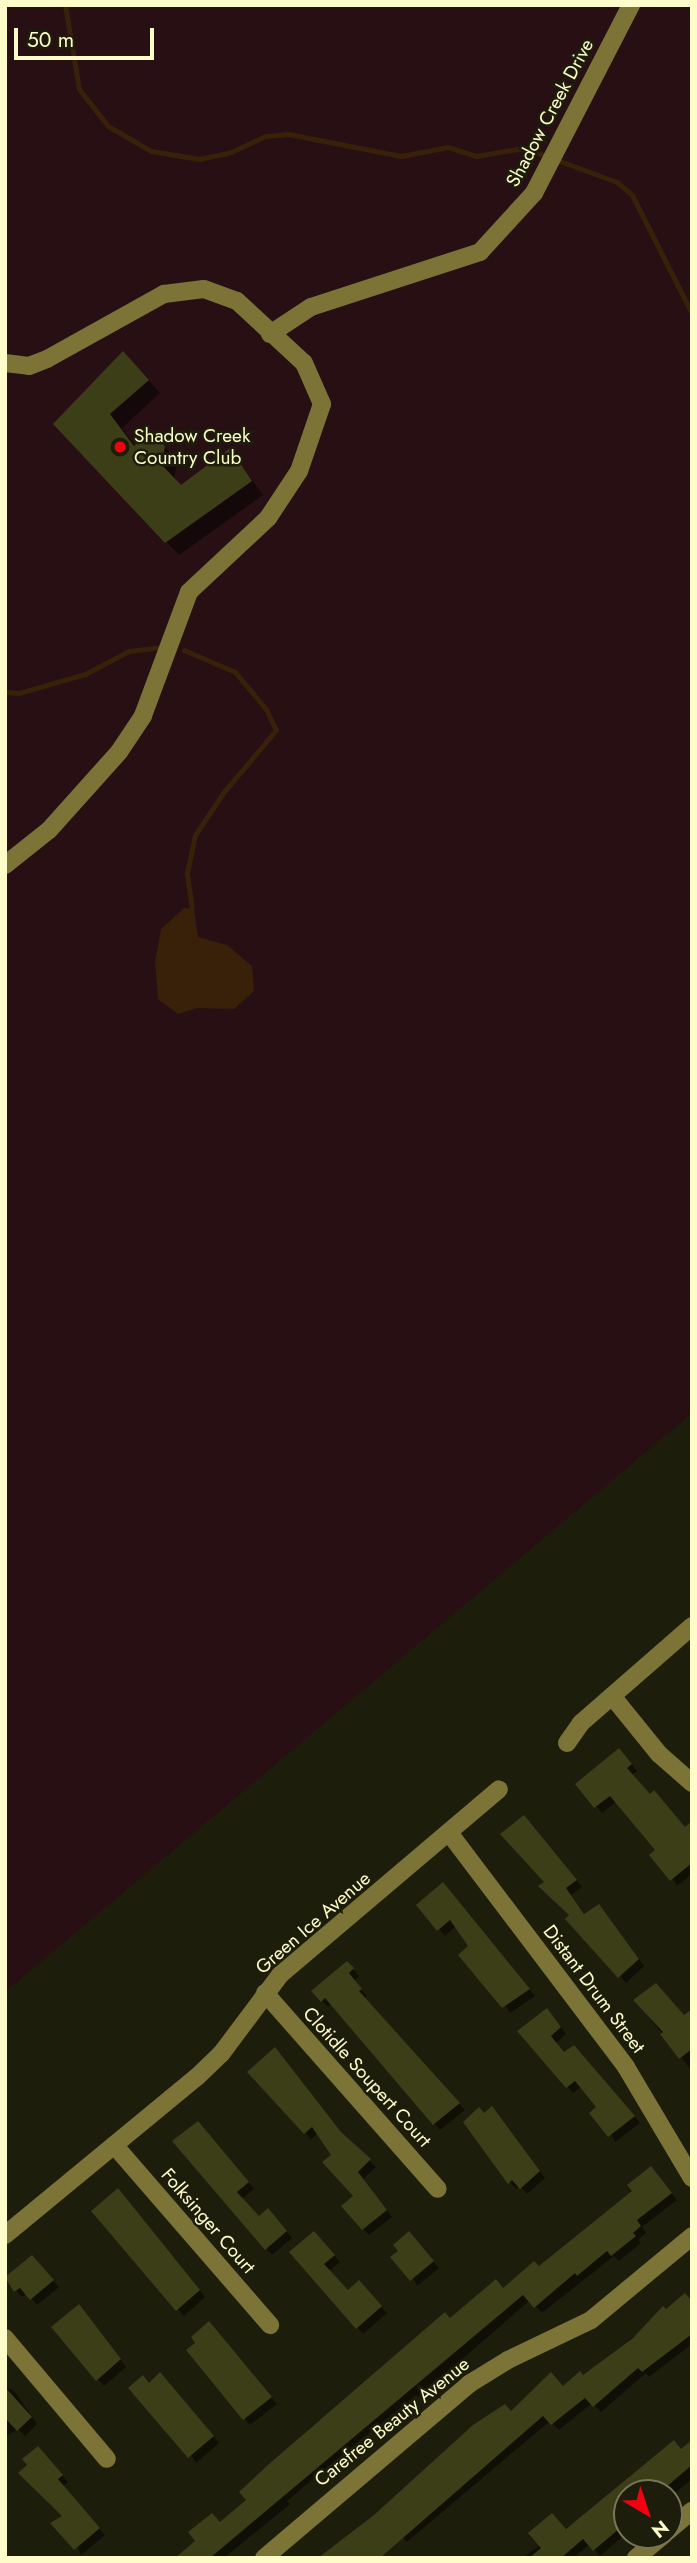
<!DOCTYPE html>
<style>
body{margin:0}
#map{position:relative;width:697px;height:2563px;overflow:hidden;background:#1d1d0c;font-family:Jost,sans-serif}
div>[style]{position:absolute}
.green>*{inset:0;background:#270f14}
.water>*{inset:0;background:#392009}
.shadow>*{inset:0;background:#0007}
.stream>*{height:5px;margin:-2.5px;padding:0 2.5px;transform-origin:2.5px;border-radius:2.5px;background:#392009}
.building>*{inset:0;background:#3c3e18}
.minor>*{height:18px;margin:-9px;padding:0 9px;transform-origin:9px;border-radius:9px;background:#7c7437}
.dots>*{width:19px;height:19px;translate:-50% -50%;box-sizing:border-box;border:4px solid #1d1d0c;border-radius:50%}
span{translate:-50% -50%;white-space:nowrap;text-align:center;line-height:1.15;-webkit-text-stroke:5px #1d1d0c;paint-order:stroke}
.street-label{font-size:19px;color:#fefcc9}
.poi-label{font-size:19px;color:#fefcc9}
.left{translate:0 -50%;text-align:left}
.frame{position:absolute;inset:0;border:7px solid #fefcc9;pointer-events:none}
.north{position:absolute;left:613px;top:2479px;width:70px;height:70px;box-sizing:border-box;background:#1d1d0c;border:2px solid #777658;border-radius:50%;rotate:141deg;font-size:19px;font-weight:700;line-height:28px;text-align:center;color:#fefcc9}
.north::after{content:'';display:block;margin:auto;width:24px;height:32px;background:#f10210;clip-path:polygon(50% 0,100% 100%,50% 72%,0 100%)}
.scale{position:absolute;left:14px;top:28px;width:140px;height:32px;box-sizing:border-box;border:4px solid #fefcc9;border-top:0;padding-left:9px;font-size:21px;line-height:24px;white-space:nowrap;color:#fefcc9;-webkit-text-stroke:5px #1d1d0c;paint-order:stroke}
</style>
<div id="map">
<div class="green">
<i style="clip-path:polygon(5px 5px,692px 5px,692px 1413px,5px 1992px)"></i>
</div>
<div class="water">
<i style="clip-path:polygon(184px 908px,194px 909px,198px 937px,227px 945px,252px 966px,254px 991px,234px 1009px,197px 1008px,178px 1014px,158px 999px,155px 962px,161px 929px)"></i>
</div>
<div class="shadow">
<i style="clip-path:polygon(136px 366px,160px 393px,122px 428px,136px 447px,157px 439px,177px 460px,174px 479px,181px 487px,230px 450px,263px 495px,179px 555px,56px 424px)"></i>
<i style="clip-path:polygon(625px 1756px,637px 1771px,632px 1775px,650px 1796px,685px 1829px,692px 1823px,692px 1874px,677px 1886px,658px 1850px,617px 1801px,602px 1813px,577px 1784px)"></i>
<i style="clip-path:polygon(530px 1824px,582px 1887px,571px 1895px,586px 1916px,605px 1912px,644px 1966px,626px 1983px,547px 1882px)"></i>
<i style="clip-path:polygon(449px 1891px,535px 1996px,510px 2013px,456px 1926px,445px 1936px,419px 1906px)"></i>
<i style="clip-path:polygon(347px 1963px,359px 1976px,354px 1981px,367px 1996px,364px 1998px,465px 2110px,440px 2130px,331px 2004px,328px 2007px,322px 2001px)"></i>
<i style="clip-path:polygon(636px 2001px,692px 2025px,692px 2071px)"></i>
<i style="clip-path:polygon(553px 2016px,566px 2034px,556px 2043px,565px 2054px,581px 2053px,640px 2123px,615px 2142px,599px 2107px,582px 2086px,573px 2093px,520px 2031px)"></i>
<i style="clip-path:polygon(250px 2072px,345px 2138px,376px 2167px,363px 2179px,392px 2217px,369px 2235px,363px 2229px,355px 2196px,318px 2133px,311px 2139px)"></i>
<i style="clip-path:polygon(484px 2115px,498px 2115px,545px 2178px,527px 2194px,520px 2186px,516px 2189px,496px 2166px)"></i>
<i style="clip-path:polygon(204px 2130px,254px 2189px,242px 2199px,259px 2218px,274px 2217px,292px 2238px,272px 2255px,175px 2141px)"></i>
<i style="clip-path:polygon(657px 2175px,677px 2200px,642px 2227px,646px 2233px,638px 2240px,641px 2243px,619px 2261px,614px 2256px,542px 2313px,530px 2300px,419px 2397px,416px 2395px,338px 2458px,287px 2501px,290px 2504px,224px 2558px,178px 2558px,248px 2500px,242px 2492px,311px 2427px,450px 2320px,539px 2268px)"></i>
<i style="clip-path:polygon(124px 2197px,205px 2297px,184px 2316px,178px 2309px)"></i>
<i style="clip-path:polygon(320px 2239px,340px 2262px,329px 2271px,348px 2292px,365px 2289px,387px 2313px,363px 2334px,291px 2252px)"></i>
<i style="clip-path:polygon(415px 2239px,439px 2268px,417px 2286px,400px 2251px)"></i>
<i style="clip-path:polygon(32px 2257px,59px 2287px,37px 2305px,27px 2293px,22px 2297px,6px 2279px)"></i>
<i style="clip-path:polygon(692px 2297px,692px 2344px,649px 2377px,646px 2373px,601px 2412px,592px 2403px,559px 2430px,550px 2421px,407px 2542px,401px 2535px,512px 2413px,583px 2377px,666px 2311px)"></i>
<i style="clip-path:polygon(85px 2313px,126px 2367px,104px 2386px,98px 2379px)"></i>
<i style="clip-path:polygon(215px 2329px,277px 2404px,250px 2425px,189px 2351px)"></i>
<i style="clip-path:polygon(167px 2381px,219px 2443px,196px 2463px,150px 2385px)"></i>
<i style="clip-path:polygon(5px 2386px,15px 2392px,37px 2424px,25px 2436px,18px 2429px,5px 2437px)"></i>
<i style="clip-path:polygon(692px 2442px,692px 2479px,669px 2498px,669px 2493px,627px 2493px,627px 2533px,600px 2556px,590px 2544px,573px 2558px,522px 2558px)"></i>
<i style="clip-path:polygon(44px 2455px,68px 2482px,63px 2486px,105px 2535px,81px 2555px,65px 2516px,30px 2465px)"></i>
</div>
<div class="stream">
<i style="left:65px;top:5px;width:85px;rotate:80.5deg"></i>
<i style="left:79px;top:89px;width:47px;rotate:51.9deg"></i>
<i style="left:108px;top:126px;width:50px;rotate:30.2deg"></i>
<i style="left:151px;top:151px;width:49px;rotate:9.5deg"></i>
<i style="left:199px;top:159px;width:33px;rotate:-12deg"></i>
<i style="left:231px;top:152px;width:38px;rotate:-25deg"></i>
<i style="left:266px;top:136px;width:22px;rotate:-5deg"></i>
<i style="left:288px;top:134px;width:115px;rotate:11deg"></i>
<i style="left:401px;top:156px;width:48px;rotate:-10.8deg"></i>
<i style="left:448px;top:147px;width:29px;rotate:18deg"></i>
<i style="left:476px;top:156px;width:49px;rotate:-9.5deg"></i>
<i style="left:524px;top:148px;width:99px;rotate:20.1deg"></i>
<i style="left:617px;top:182px;width:20px;rotate:41deg"></i>
<i style="left:632px;top:195px;width:133px;rotate:63.2deg"></i>
<i style="left:184px;top:650px;width:56px;rotate:23.3deg"></i>
<i style="left:235px;top:672px;width:48px;rotate:50deg"></i>
<i style="left:266px;top:709px;width:23px;rotate:65deg"></i>
<i style="left:276px;top:730px;width:82px;rotate:130.1deg"></i>
<i style="left:223px;top:793px;width:50px;rotate:123.7deg"></i>
<i style="left:195px;top:835px;width:40px;rotate:102deg"></i>
<i style="left:187px;top:874px;width:34px;rotate:82deg"></i>
<i style="left:6px;top:692px;width:13px;rotate:4deg"></i>
<i style="left:19px;top:693px;width:69px;rotate:-16.1deg"></i>
<i style="left:85px;top:674px;width:50px;rotate:-27.6deg"></i>
<i style="left:129px;top:651px;width:34px;rotate:-7deg"></i>
</div>
<div class="building">
<i style="clip-path:polygon(123px 351px,149px 380px,110px 414px,134px 446px,144px 437px,158px 438px,165px 446px,162px 465px,181px 485px,230px 448px,252px 481px,165px 543px,53px 424px)"></i>
<i style="clip-path:polygon(619px 1748px,632px 1764px,627px 1768px,650px 1794px,654px 1790px,685px 1827px,692px 1821px,692px 1863px,670px 1881px,649px 1855px,655px 1850px,610px 1796px,594px 1808px,575px 1784px)"></i>
<i style="clip-path:polygon(524px 1815px,577px 1880px,566px 1888px,584px 1914px,599px 1904px,639px 1959px,618px 1978px,565px 1919px,569px 1915px,538px 1886px,544px 1882px,500px 1834px)"></i>
<i style="clip-path:polygon(443px 1882px,530px 1989px,502px 2008px,458px 1955px,468px 1946px,450px 1920px,437px 1931px,416px 1905px)"></i>
<i style="clip-path:polygon(347px 1961px,354px 1968px,349px 1973px,362px 1989px,359px 1991px,460px 2103px,433px 2125px,325px 1998px,321px 2002px,311px 1991px)"></i>
<i style="clip-path:polygon(656px 1983px,684px 2015px,692px 2009px,692px 2049px,679px 2059px,660px 2034px,663px 2032px,633px 2000px)"></i>
<i style="clip-path:polygon(547px 2008px,561px 2027px,551px 2036px,564px 2052px,574px 2045px,635px 2116px,608px 2137px,589px 2113px,596px 2107px,575px 2081px,566px 2088px,517px 2031px)"></i>
<i style="clip-path:polygon(275px 2047px,341px 2132px,371px 2159px,358px 2172px,387px 2210px,362px 2230px,341px 2206px,353px 2196px,322px 2162px,331px 2155px,312px 2127px,304px 2134px,247px 2072px)"></i>
<i style="clip-path:polygon(492px 2106px,540px 2171px,520px 2189px,512px 2180px,508px 2184px,463px 2122px,479px 2107px,484px 2113px)"></i>
<i style="clip-path:polygon(198px 2121px,249px 2182px,237px 2192px,259px 2216px,268px 2208px,287px 2231px,265px 2250px,172px 2141px)"></i>
<i style="clip-path:polygon(651px 2166px,672px 2193px,637px 2220px,641px 2226px,633px 2233px,636px 2236px,611px 2256px,607px 2251px,577px 2276px,575px 2273px,534px 2308px,523px 2295px,210px 2558px,175px 2558px,195px 2541px,188px 2532px,212px 2513px,220px 2522px,246px 2500px,239px 2492px,269px 2464px,445px 2312px,450px 2318px,496px 2279px,503px 2288px,534px 2261px,539px 2266px,632px 2191px,627px 2185px)"></i>
<i style="clip-path:polygon(118px 2188px,200px 2290px,176px 2311px,91px 2211px)"></i>
<i style="clip-path:polygon(314px 2231px,335px 2255px,324px 2264px,348px 2290px,359px 2280px,382px 2306px,356px 2329px,289px 2252px)"></i>
<i style="clip-path:polygon(409px 2231px,434px 2261px,410px 2281px,390px 2257px,398px 2251px,393px 2245px)"></i>
<i style="clip-path:polygon(32px 2255px,54px 2280px,30px 2300px,20px 2288px,14px 2292px,5px 2277px)"></i>
<i style="clip-path:polygon(685px 2293px,692px 2301px,692px 2334px,642px 2372px,638px 2368px,593px 2407px,585px 2398px,551px 2425px,543px 2416px,380px 2558px,318px 2558px,374px 2515px,473px 2425px,505px 2404px,511px 2411px,551px 2372px,563px 2386px,580px 2371px,583px 2375px,633px 2338px,663px 2306px,666px 2309px)"></i>
<i style="clip-path:polygon(79px 2304px,121px 2359px,96px 2381px,51px 2327px)"></i>
<i style="clip-path:polygon(209px 2321px,272px 2397px,243px 2420px,186px 2350px,195px 2343px,191px 2337px)"></i>
<i style="clip-path:polygon(160px 2372px,214px 2436px,188px 2458px,128px 2388px,143px 2375px,149px 2383px)"></i>
<i style="clip-path:polygon(5px 2387px,32px 2417px,17px 2431px,5px 2418px)"></i>
<i style="clip-path:polygon(674px 2440px,681px 2449px,692px 2440px,692px 2465px,659px 2493px,627px 2493px,627px 2522px,593px 2551px,583px 2539px,561px 2558px,529px 2558px,541px 2548px,528px 2533px,552px 2513px,566px 2529px)"></i>
<i style="clip-path:polygon(38px 2446px,63px 2475px,58px 2479px,100px 2528px,74px 2550px,50px 2523px,62px 2516px,18px 2473px,27px 2465px,22px 2459px)"></i>
</div>
<div class="minor">
<i style="left:270px;top:334px;width:49px;rotate:-33.4deg"></i>
<i style="left:311px;top:307px;width:178px;rotate:-18deg"></i>
<i style="left:480px;top:252px;width:80px;rotate:-47.5deg"></i>
<i style="left:534px;top:193px;width:212px;rotate:-62.7deg"></i>
<i style="left:5px;top:363px;width:24px;rotate:7deg"></i>
<i style="left:29px;top:366px;width:19px;rotate:-21deg"></i>
<i style="left:47px;top:359px;width:134px;rotate:-29.1deg"></i>
<i style="left:164px;top:294px;width:40px;rotate:-7.1deg"></i>
<i style="left:204px;top:289px;width:35px;rotate:20deg"></i>
<i style="left:237px;top:301px;width:91px;rotate:42.8deg"></i>
<i style="left:304px;top:363px;width:45px;rotate:66.3deg"></i>
<i style="left:322px;top:404px;width:71px;rotate:108.9deg"></i>
<i style="left:299px;top:471px;width:56px;rotate:123.4deg"></i>
<i style="left:268px;top:518px;width:108px;rotate:136.9deg"></i>
<i style="left:189px;top:592px;width:132px;rotate:110.4deg"></i>
<i style="left:143px;top:716px;width:43px;rotate:123.7deg"></i>
<i style="left:119px;top:752px;width:105px;rotate:131.9deg"></i>
<i style="left:49px;top:830px;width:56px;rotate:141.5deg"></i>
<i style="left:612px;top:1696px;width:75px;rotate:51deg"></i>
<i style="left:659px;top:1754px;width:44px;rotate:41.3deg"></i>
<i style="left:567px;top:1743px;width:24px;rotate:-55deg"></i>
<i style="left:581px;top:1723px;width:147px;rotate:-41.1deg"></i>
<i style="left:450px;top:1834px;width:292px;rotate:52.9deg"></i>
<i style="left:626px;top:2067px;width:129px;rotate:59.3deg"></i>
<i style="left:265px;top:1993px;width:261px;rotate:48.6deg"></i>
<i style="left:115px;top:2146px;width:237px;rotate:49.1deg"></i>
<i style="left:5px;top:2235px;width:250px;rotate:-39.5deg"></i>
<i style="left:198px;top:2076px;width:32px;rotate:-44deg"></i>
<i style="left:221px;top:2054px;width:99px;rotate:-53.2deg"></i>
<i style="left:280px;top:1975px;width:287px;rotate:-40.3deg"></i>
<i style="left:5px;top:2338px;width:158px;rotate:49.9deg"></i>
<i style="left:669px;top:2530px;width:30px;rotate:-40deg"></i>
<i style="left:264px;top:2558px;width:269px;rotate:-40.3deg"></i>
<i style="left:469px;top:2384px;width:46px;rotate:-31.6deg"></i>
<i style="left:508px;top:2360px;width:92px;rotate:-25.7deg"></i>
<i style="left:591px;top:2320px;width:131px;rotate:-39.7deg"></i>
<i style="left:636px;top:2558px;width:35px;rotate:-40deg"></i>
</div>
<div class="dots">
<i style="left:120px;top:447px;background:#f10210"></i>
</div>
<div class="street-label">
<span style="left:550px;top:113px;rotate:-62deg">Shadow Creek Drive</span>
<span style="left:313px;top:1923px;rotate:-41deg">Green Ice Avenue</span>
<span style="left:594px;top:1989px;rotate:53deg">Distant Drum Street</span>
<span style="left:367px;top:2077px;rotate:48deg">Clotidle Soupert Court</span>
<span style="left:208px;top:2221px;rotate:49deg">Folksinger Court</span>
<span style="left:392px;top:2422px;rotate:-39deg">Carefree Beauty Avenue</span>
</div>
<div class="poi-label">
<span class="left" style="left:134px;top:447px">Shadow Creek<br>Country Club</span>
</div>
<div class="frame"></div>
<div class="north">N</div>
<div class="scale">50 m</div>
</div>
